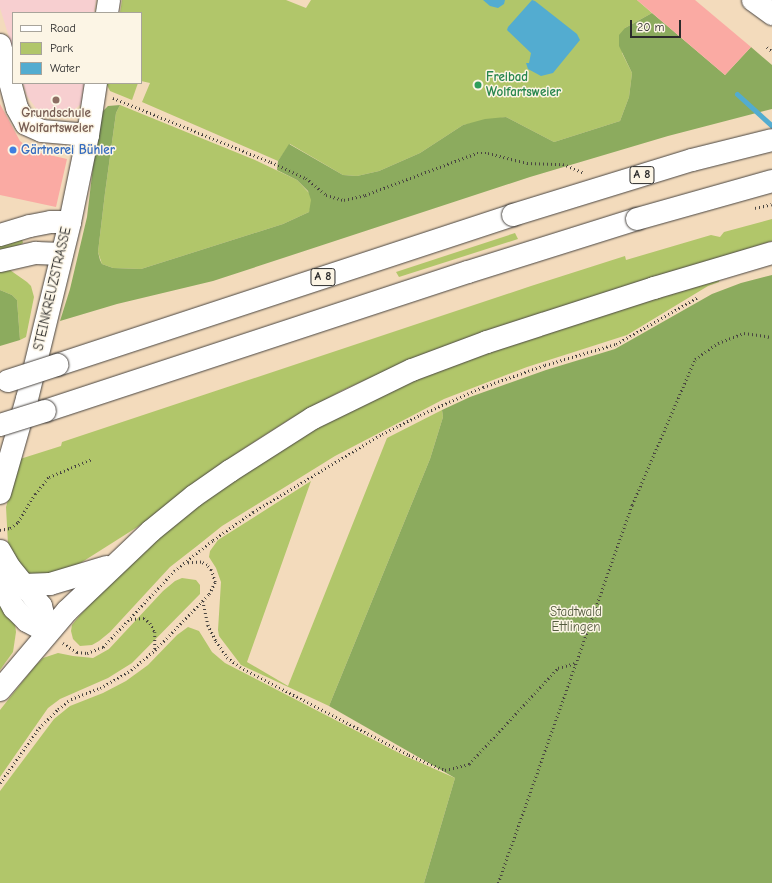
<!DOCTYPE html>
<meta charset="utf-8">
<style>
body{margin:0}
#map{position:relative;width:772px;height:883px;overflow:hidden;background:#f3dbbc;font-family:"Comic Neue",sans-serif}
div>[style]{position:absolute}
.built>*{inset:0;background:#f7cfd0}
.green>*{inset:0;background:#b1c66a}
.forest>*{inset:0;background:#8cab5e}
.water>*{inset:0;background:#53acd0}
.stream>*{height:5px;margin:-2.5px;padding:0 2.5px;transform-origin:2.5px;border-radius:2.5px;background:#53acd0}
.building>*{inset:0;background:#faaaa3}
.path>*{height:2.5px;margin-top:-1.25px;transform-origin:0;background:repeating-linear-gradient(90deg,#494541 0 1px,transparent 0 4px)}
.roads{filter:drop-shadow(0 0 1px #494541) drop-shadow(0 0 1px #494541)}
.minor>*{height:22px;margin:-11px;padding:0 11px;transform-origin:11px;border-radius:11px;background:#fff}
.major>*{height:22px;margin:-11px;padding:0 11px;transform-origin:11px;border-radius:11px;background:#fff}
.highway>*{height:22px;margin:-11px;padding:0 11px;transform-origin:11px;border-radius:11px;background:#fff}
.bridges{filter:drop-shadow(0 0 1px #494541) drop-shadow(0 0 1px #494541)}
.highway-bridge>*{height:22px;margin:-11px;padding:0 11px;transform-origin:11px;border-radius:11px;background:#fff}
.dots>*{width:11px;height:11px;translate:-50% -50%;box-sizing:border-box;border:2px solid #fcf5e5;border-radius:50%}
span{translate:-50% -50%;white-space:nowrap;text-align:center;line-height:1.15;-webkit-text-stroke:3px #fcf5e5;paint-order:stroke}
.shield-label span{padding:1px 3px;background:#fcf5e5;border:1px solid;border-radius:3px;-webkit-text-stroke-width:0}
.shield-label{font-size:12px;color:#2b2b2b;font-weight:700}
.leisure-label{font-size:13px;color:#27864d;font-weight:700}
.left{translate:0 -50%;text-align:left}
.education-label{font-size:13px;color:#785e54;font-weight:700}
.shop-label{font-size:13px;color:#366cbe;font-weight:700}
.street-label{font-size:13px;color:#2b2b2b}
.park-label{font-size:13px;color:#535a3e}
.legend{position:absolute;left:12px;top:12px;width:130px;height:72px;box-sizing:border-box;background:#fcf5e5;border:1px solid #a8a49b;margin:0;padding:5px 7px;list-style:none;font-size:12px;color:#2b2b2b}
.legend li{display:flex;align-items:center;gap:8px;height:20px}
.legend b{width:20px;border:1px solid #a8a49b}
.scale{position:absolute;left:630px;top:20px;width:51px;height:18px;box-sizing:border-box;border:2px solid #2b2b2b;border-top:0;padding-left:5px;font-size:12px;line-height:14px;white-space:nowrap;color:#2b2b2b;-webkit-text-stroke:3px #fcf5e5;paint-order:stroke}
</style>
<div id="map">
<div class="built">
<i style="clip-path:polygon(0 0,96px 0,94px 13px,13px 13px,13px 50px,0 8px)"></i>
<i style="clip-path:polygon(23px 83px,84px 83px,81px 104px,65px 117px,41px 115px,27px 96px)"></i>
</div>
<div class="green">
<i style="clip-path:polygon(122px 0,286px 0,306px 8px,311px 0,637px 0,652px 13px,625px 28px,622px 53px,632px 73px,629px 97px,620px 121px,554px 142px,506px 117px,463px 125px,420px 153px,379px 171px,357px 176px,343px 175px,290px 144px,278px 161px,142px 102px,150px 83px,141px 81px,141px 13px,120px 13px)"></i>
<i style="clip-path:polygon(106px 83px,138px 83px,132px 100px,110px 91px)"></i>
<i style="clip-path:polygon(120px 105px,255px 160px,297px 180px,311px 195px,311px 207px,309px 212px,283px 224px,141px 269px,113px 268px,102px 264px,98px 252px,105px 193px,116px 113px)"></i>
<i style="clip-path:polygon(772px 219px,772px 241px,476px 335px,417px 357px,343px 390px,290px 419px,237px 453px,150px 519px,60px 576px,42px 579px,25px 573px,8px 544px,6px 507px,20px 459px,61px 446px,62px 442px,531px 286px,625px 256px,626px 260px,711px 235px,720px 237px,724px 232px)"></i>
<i style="clip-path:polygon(515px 233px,518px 239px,399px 277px,396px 272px)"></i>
<i style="clip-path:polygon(22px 239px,23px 243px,0 254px,0 240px)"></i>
<i style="clip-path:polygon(7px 268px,27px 282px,31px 286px,34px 297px,26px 337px,20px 340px,17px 300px,12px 295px,0 290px,0 270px)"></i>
<i style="clip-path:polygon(719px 280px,719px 282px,708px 286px,627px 335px,527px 367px,444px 399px,335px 456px,222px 526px,197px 546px,170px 567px,110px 632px,99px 641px,92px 645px,80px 646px,73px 639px,71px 631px,72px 625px,80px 615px,118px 575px,156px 539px,200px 503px,319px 426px,423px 375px,536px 335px)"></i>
<i style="clip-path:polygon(442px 410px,443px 417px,430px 459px,329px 706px,241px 665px,219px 636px,218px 630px,221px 582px,216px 568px,209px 557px,210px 551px,218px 540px,311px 481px,247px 662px,288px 686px,387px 438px)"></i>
<i style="clip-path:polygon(182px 578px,196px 580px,200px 585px,200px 594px,132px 663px,108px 678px,60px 699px,48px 708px,0 777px,0 710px,35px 666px,43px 658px,58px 653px,73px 656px,93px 658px,109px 649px,163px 591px,175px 581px)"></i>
<i style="clip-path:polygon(0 599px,15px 624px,16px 632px,13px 652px,0 670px)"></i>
<i style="clip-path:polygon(188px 627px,199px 631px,212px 652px,225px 663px,403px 755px,455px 778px,424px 883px,0 883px,0 791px,54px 719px,70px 706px,103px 693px,126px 681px,148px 665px,177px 635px)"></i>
</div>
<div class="forest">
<i style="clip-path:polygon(652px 13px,725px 75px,751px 47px,772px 65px,772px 109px,668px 136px,530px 177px,213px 281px,117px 304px,60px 321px,70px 289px,87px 217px,99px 117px,101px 113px,108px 106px,120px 105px,116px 113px,105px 193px,98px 252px,100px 260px,102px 264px,113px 268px,141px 269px,283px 224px,309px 212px,311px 200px,308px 191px,297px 180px,277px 170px,278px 161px,289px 144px,343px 175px,357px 176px,379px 171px,420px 153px,463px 125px,485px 119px,506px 117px,554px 142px,620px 121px,629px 97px,632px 73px,619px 46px,619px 35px,625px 28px)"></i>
<i style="clip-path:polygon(772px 275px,772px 883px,424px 883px,455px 778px,329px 706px,430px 459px,443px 417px,442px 410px,470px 397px,546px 370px,615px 349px,712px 294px,741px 283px)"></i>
<i style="clip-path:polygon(0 290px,12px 295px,17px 300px,20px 340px,0 346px)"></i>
</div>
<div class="water">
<i style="clip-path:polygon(483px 0,505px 0,504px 4px,498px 8px,490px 6px)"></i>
<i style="clip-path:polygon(532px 0,535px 1px,577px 34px,580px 40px,553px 73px,541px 76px,528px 69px,526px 63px,529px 63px,531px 53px,507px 30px,508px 27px)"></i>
</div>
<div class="stream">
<i style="left:737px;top:94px;width:47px;rotate:42.4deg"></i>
</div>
<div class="building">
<i style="clip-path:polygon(637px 0,695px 0,751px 47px,725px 75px)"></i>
<i style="clip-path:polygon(0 104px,20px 141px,32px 151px,67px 159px,56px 207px,0 195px)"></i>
</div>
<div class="path">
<i style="left:767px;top:47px;width:6px;rotate:39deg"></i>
<i style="left:113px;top:98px;width:170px;rotate:22.1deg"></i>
<i style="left:271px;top:162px;width:38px;rotate:25deg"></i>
<i style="left:306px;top:178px;width:26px;rotate:40deg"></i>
<i style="left:326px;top:195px;width:19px;rotate:16deg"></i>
<i style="left:344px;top:200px;width:22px;rotate:-13deg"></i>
<i style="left:365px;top:195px;width:120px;rotate:-20.6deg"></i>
<i style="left:477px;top:153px;width:11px"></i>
<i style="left:488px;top:153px;width:40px;rotate:14.4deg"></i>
<i style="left:527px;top:163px;width:36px;rotate:2deg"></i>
<i style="left:563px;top:164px;width:23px;rotate:23deg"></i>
<i style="left:755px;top:208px;width:17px;rotate:-13deg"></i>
<i style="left:0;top:530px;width:10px;rotate:-11deg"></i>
<i style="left:10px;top:528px;width:10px;rotate:-37deg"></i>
<i style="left:18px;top:522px;width:33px;rotate:-59deg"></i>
<i style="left:35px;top:494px;width:22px;rotate:-51deg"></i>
<i style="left:49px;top:477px;width:47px;rotate:-22.7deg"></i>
<i style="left:203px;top:601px;width:25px;rotate:78deg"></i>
<i style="left:208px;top:625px;width:18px;rotate:63deg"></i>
<i style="left:216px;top:641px;width:19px;rotate:55deg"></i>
<i style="left:227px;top:657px;width:16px;rotate:38deg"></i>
<i style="left:240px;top:667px;width:191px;rotate:27.5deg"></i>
<i style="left:409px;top:755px;width:39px;rotate:23deg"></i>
<i style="left:445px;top:770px;width:25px;rotate:-14deg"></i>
<i style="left:469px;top:764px;width:131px;rotate:-47.2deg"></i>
<i style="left:558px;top:668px;width:18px;rotate:-16deg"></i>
<i style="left:131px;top:619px;width:13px;rotate:-4deg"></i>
<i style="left:144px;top:618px;width:8px;rotate:40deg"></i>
<i style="left:150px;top:623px;width:10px;rotate:61deg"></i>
<i style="left:155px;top:632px;width:17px;rotate:90deg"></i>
<i style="left:63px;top:643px;width:17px;rotate:33deg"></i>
<i style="left:77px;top:652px;width:10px;rotate:6deg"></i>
<i style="left:87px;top:653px;width:17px;rotate:-21deg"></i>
<i style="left:103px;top:647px;width:104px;rotate:-46.9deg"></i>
<i style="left:174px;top:571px;width:50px;rotate:-38.5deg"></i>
<i style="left:213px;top:540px;width:49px;rotate:-35deg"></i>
<i style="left:253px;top:512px;width:151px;rotate:-31.2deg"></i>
<i style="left:382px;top:434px;width:42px;rotate:-26.6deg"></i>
<i style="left:420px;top:415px;width:69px;rotate:-24deg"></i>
<i style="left:483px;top:387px;width:66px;rotate:-19.5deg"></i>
<i style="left:545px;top:365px;width:74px;rotate:-16.5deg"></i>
<i style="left:616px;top:344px;width:95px;rotate:-29.8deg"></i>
<i style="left:0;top:783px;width:67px;rotate:-54.7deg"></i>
<i style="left:39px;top:728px;width:27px;rotate:-45deg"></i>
<i style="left:58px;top:709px;width:16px;rotate:-38deg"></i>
<i style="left:71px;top:699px;width:31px;rotate:-21deg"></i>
<i style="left:100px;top:688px;width:36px;rotate:-30deg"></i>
<i style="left:131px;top:670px;width:31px;rotate:-40deg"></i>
<i style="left:155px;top:650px;width:78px;rotate:-46deg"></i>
<i style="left:209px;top:594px;width:13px;rotate:-63deg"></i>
<i style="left:215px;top:582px;width:13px;rotate:-108deg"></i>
<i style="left:211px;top:570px;width:6px;rotate:-129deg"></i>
<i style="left:207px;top:565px;width:7px;rotate:-153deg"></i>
<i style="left:201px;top:562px;width:15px;rotate:176deg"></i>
<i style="left:498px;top:883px;width:401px;rotate:-70.5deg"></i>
<i style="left:632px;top:505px;width:159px;rotate:-66.7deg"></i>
<i style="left:695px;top:359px;width:28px;rotate:-35deg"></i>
<i style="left:718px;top:343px;width:28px;rotate:-21deg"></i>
<i style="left:744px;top:333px;width:28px;rotate:8deg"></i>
</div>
<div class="roads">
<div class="minor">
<i style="left:753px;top:0;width:24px;rotate:36deg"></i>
<i style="left:107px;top:13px;width:13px;rotate:-81deg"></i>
<i style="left:0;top:45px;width:65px;rotate:74.9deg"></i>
<i style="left:17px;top:108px;width:18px;rotate:61deg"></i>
<i style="left:26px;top:124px;width:17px;rotate:24deg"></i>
<i style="left:42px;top:131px;width:46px;rotate:5deg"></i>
<i style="left:0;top:235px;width:31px;rotate:-17deg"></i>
<i style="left:30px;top:226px;width:21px;rotate:-11deg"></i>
<i style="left:51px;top:222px;width:19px"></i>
<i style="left:0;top:261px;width:37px;rotate:-13deg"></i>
<i style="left:36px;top:253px;width:26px;rotate:2deg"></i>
<i style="left:0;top:493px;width:98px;rotate:-74deg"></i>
<i style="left:27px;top:399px;width:182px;rotate:-76.3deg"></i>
<i style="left:70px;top:222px;width:89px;rotate:-78.3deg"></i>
<i style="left:88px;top:135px;width:53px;rotate:-81.3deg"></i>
<i style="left:0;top:551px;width:20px;rotate:60deg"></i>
<i style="left:10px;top:568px;width:49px;rotate:50.8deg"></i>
<i style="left:41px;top:606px;width:27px;rotate:75deg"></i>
<i style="left:0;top:583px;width:29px;rotate:61deg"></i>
<i style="left:14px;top:608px;width:18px;rotate:45deg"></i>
<i style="left:27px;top:621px;width:24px;rotate:28deg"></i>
</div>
<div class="major">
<i style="left:24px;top:585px;width:26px;rotate:-2deg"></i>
<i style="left:50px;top:584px;width:59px;rotate:-16.6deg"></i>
<i style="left:0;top:690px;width:104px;rotate:-49.7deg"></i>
<i style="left:67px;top:611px;width:116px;rotate:-43.6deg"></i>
<i style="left:151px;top:531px;width:55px;rotate:-39.1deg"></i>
<i style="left:194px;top:496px;width:44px;rotate:-34.8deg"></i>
<i style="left:230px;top:471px;width:98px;rotate:-32.6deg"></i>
<i style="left:313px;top:418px;width:110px;rotate:-25.9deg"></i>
<i style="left:412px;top:370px;width:80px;rotate:-20.5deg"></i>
<i style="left:487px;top:342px;width:176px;rotate:-17.9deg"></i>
<i style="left:654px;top:288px;width:123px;rotate:-16.5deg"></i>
</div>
<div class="highway">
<i style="left:57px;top:365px;width:480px;rotate:-18.2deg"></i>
<i style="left:45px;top:411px;width:445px;rotate:-18.2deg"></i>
<i style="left:468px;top:272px;width:177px;rotate:-17.4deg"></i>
</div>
</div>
<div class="bridges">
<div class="highway-bridge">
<i style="left:513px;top:215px;width:187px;rotate:-17.1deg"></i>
<i style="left:692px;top:160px;width:82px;rotate:-14deg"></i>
<i style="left:637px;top:219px;width:140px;rotate:-15.7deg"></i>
<i style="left:8px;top:381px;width:52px;rotate:-18.1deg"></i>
<i style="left:0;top:425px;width:47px;rotate:-17.3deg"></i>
</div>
</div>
<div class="dots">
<i style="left:478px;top:85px;background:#2e9e5b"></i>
<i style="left:56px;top:100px;background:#8d6e63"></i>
<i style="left:13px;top:150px;background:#3f7fe0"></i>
</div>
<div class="shield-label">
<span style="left:642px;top:175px">A 8</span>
<span style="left:323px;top:277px">A 8</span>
</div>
<div class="leisure-label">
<span class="left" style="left:486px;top:85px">Freibad<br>Wolfartsweier</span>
</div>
<div class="education-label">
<span style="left:56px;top:121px">Grundschule<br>Wolfartsweier</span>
</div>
<div class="shop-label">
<span class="left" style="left:21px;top:150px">Gärtnerei Bühler</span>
</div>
<div class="street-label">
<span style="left:53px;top:289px;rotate:-77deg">STEINKREUZSTRASSE</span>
</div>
<div class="park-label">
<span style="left:576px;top:620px">Stadtwald<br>Ettlingen</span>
</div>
<ul class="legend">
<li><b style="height:5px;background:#fff"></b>Road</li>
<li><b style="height:11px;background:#b1c66a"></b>Park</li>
<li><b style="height:11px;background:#53acd0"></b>Water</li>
</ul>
<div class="scale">20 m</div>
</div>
